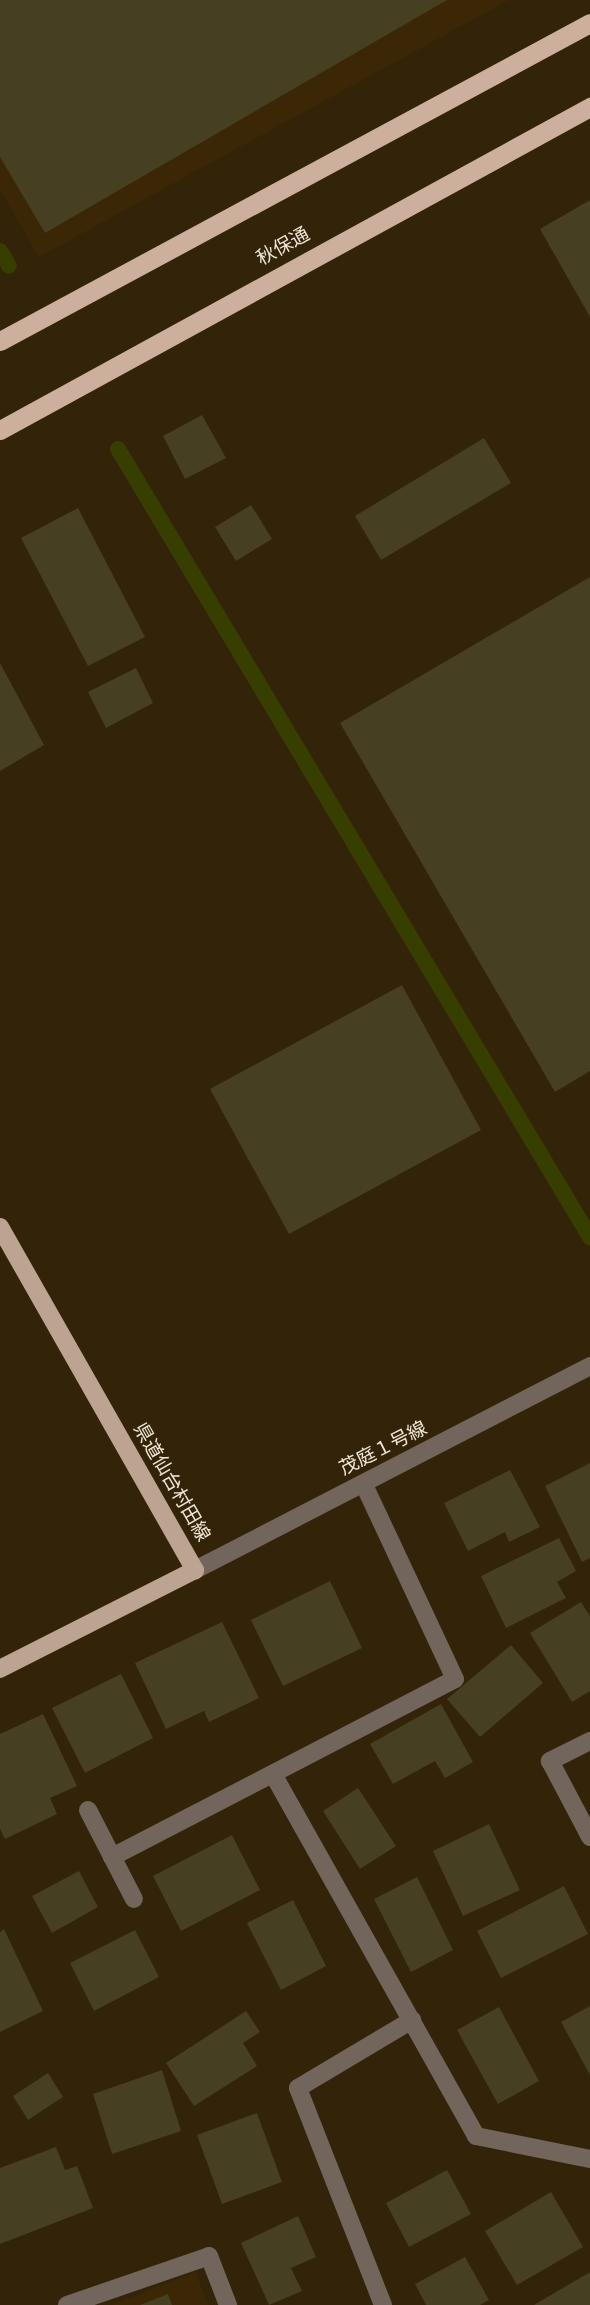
<!DOCTYPE html>
<meta charset="utf-8">
<style>
body{margin:0}
#map{position:relative;width:590px;height:2305px;overflow:hidden;background:#332309;font-family:Overpass,"Noto Sans JP",sans-serif}
div>[style]{position:absolute}
.built>*{inset:0;background:#3b2705}
.stream>*{height:16px;margin:-8px;padding:0 8px;transform-origin:8px;border-radius:8px;background:#373f00}
.building>*{inset:0;background:#463f22}
.service>*{height:18px;margin:-9px;padding:0 9px;transform-origin:9px;border-radius:9px;background:#71655c}
.minor>*{height:18px;margin:-9px;padding:0 9px;transform-origin:9px;border-radius:9px;background:#71655c}
.tertiary>*{height:18px;margin:-9px;padding:0 9px;transform-origin:9px;border-radius:9px;background:#71655c}
.primary>*{height:18px;margin:-9px;padding:0 9px;transform-origin:9px;border-radius:9px;background:#bda391}
.trunk>*{height:19px;margin:-9.5px;padding:0 9.5px;transform-origin:9.5px;border-radius:9.5px;background:#ccaf9c}
span{translate:-50% -50%;white-space:nowrap;text-align:center;line-height:1.15;-webkit-text-stroke:6px #332309;paint-order:stroke}
.street-label{font-size:19px;color:#f0e6d7}
</style>
<div id="map">
<div class="built">
<i style="clip-path:polygon(0 0,509px 0,39px 257px,0 190px)"></i>
<i style="clip-path:polygon(195px 2272px,209px 2305px,111px 2305px)"></i>
</div>
<div class="stream">
<i style="left:0;top:251px;width:17px;rotate:59deg"></i>
<i style="left:118px;top:449px;width:919px;rotate:59.08deg"></i>
</div>
<div class="building">
<i style="clip-path:polygon(0 0,447px 0,45px 233px,0 157px)"></i>
<i style="clip-path:polygon(590px 200px,590px 317px,540px 229px)"></i>
<i style="clip-path:polygon(202px 415px,226px 458px,185px 479px,163px 436px)"></i>
<i style="clip-path:polygon(484px 438px,511px 483px,381px 560px,355px 516px)"></i>
<i style="clip-path:polygon(251px 505px,272px 539px,236px 561px,215px 527px)"></i>
<i style="clip-path:polygon(78px 508px,145px 637px,88px 666px,21px 538px)"></i>
<i style="clip-path:polygon(590px 577px,590px 1071px,555px 1092px,340px 723px)"></i>
<i style="clip-path:polygon(0 663px,44px 745px,0 771px)"></i>
<i style="clip-path:polygon(136px 668px,153px 703px,106px 728px,88px 692px)"></i>
<i style="clip-path:polygon(402px 985px,481px 1130px,289px 1234px,210px 1089px)"></i>
<i style="clip-path:polygon(590px 1463px,590px 1558px,582px 1562px,545px 1486px)"></i>
<i style="clip-path:polygon(510px 1470px,540px 1527px,509px 1542px,505px 1532px,468px 1551px,444px 1503px)"></i>
<i style="clip-path:polygon(559px 1538px,576px 1571px,557px 1582px,566px 1598px,506px 1628px,481px 1576px)"></i>
<i style="clip-path:polygon(330px 1581px,362px 1648px,283px 1686px,251px 1620px)"></i>
<i style="clip-path:polygon(581px 1602px,590px 1616px,590px 1691px,572px 1702px,530px 1633px)"></i>
<i style="clip-path:polygon(222px 1622px,259px 1698px,209px 1722px,204px 1711px,166px 1729px,135px 1663px)"></i>
<i style="clip-path:polygon(511px 1645px,543px 1683px,480px 1737px,447px 1699px)"></i>
<i style="clip-path:polygon(121px 1674px,153px 1738px,85px 1773px,52px 1708px)"></i>
<i style="clip-path:polygon(441px 1704px,473px 1762px,445px 1778px,435px 1761px,393px 1784px,370px 1744px)"></i>
<i style="clip-path:polygon(43px 1714px,77px 1786px,50px 1798px,57px 1814px,5px 1839px,0 1829px,0 1734px)"></i>
<i style="clip-path:polygon(358px 1788px,396px 1846px,360px 1869px,323px 1811px)"></i>
<i style="clip-path:polygon(489px 1824px,520px 1890px,463px 1916px,433px 1851px)"></i>
<i style="clip-path:polygon(232px 1835px,260px 1890px,181px 1931px,153px 1876px)"></i>
<i style="clip-path:polygon(79px 1871px,98px 1907px,52px 1933px,32px 1896px)"></i>
<i style="clip-path:polygon(417px 1877px,453px 1950px,411px 1972px,374px 1899px)"></i>
<i style="clip-path:polygon(564px 1886px,588px 1934px,501px 1978px,477px 1931px)"></i>
<i style="clip-path:polygon(293px 1900px,326px 1966px,281px 1990px,247px 1923px)"></i>
<i style="clip-path:polygon(4px 1929px,43px 2011px,0 2032px,0 1932px)"></i>
<i style="clip-path:polygon(135px 1930px,159px 1977px,94px 2011px,70px 1963px)"></i>
<i style="clip-path:polygon(590px 2006px,590px 2075px,561px 2022px)"></i>
<i style="clip-path:polygon(499px 2007px,539px 2081px,498px 2104px,457px 2030px)"></i>
<i style="clip-path:polygon(246px 2011px,260px 2032px,243px 2043px,257px 2066px,194px 2106px,166px 2063px)"></i>
<i style="clip-path:polygon(162px 2070px,181px 2131px,112px 2154px,93px 2094px)"></i>
<i style="clip-path:polygon(48px 2073px,63px 2097px,28px 2120px,13px 2096px)"></i>
<i style="clip-path:polygon(257px 2113px,282px 2182px,222px 2204px,197px 2135px)"></i>
<i style="clip-path:polygon(56px 2147px,65px 2170px,77px 2166px,93px 2208px,0 2244px,0 2168px)"></i>
<i style="clip-path:polygon(447px 2170px,471px 2214px,409px 2247px,386px 2203px)"></i>
<i style="clip-path:polygon(551px 2192px,583px 2247px,517px 2285px,485px 2231px)"></i>
<i style="clip-path:polygon(298px 2216px,316px 2257px,291px 2268px,302px 2291px,269px 2305px,241px 2243px)"></i>
<i style="clip-path:polygon(465px 2257px,489px 2300px,480px 2305px,426px 2305px,415px 2284px)"></i>
<i style="clip-path:polygon(590px 2272px,590px 2305px,534px 2305px)"></i>
<i style="clip-path:polygon(168px 2294px,172px 2305px,140px 2305px)"></i>
</div>
<div class="service">
<i style="left:88px;top:1810px;width:100px;rotate:62.7deg"></i>
</div>
<div class="minor">
<i style="left:590px;top:1741px;width:45px;rotate:153.4deg"></i>
<i style="left:550px;top:1761px;width:86px;rotate:62.2deg"></i>
<i style="left:273px;top:1774px;width:415px;rotate:60.7deg"></i>
<i style="left:476px;top:2136px;width:116px;rotate:11.4deg"></i>
<i style="left:112px;top:1857px;width:386px;rotate:-27.4deg"></i>
<i style="left:455px;top:1679px;width:214px;rotate:-115.1deg"></i>
<i style="left:67px;top:2305px;width:150px;rotate:-19deg"></i>
<i style="left:209px;top:2256px;width:53px;rotate:68.8deg"></i>
<i style="left:383px;top:2305px;width:233px;rotate:-111.4deg"></i>
<i style="left:298px;top:2088px;width:133px;rotate:-30.8deg"></i>
</div>
<div class="tertiary">
<i style="left:195px;top:1570px;width:445px;rotate:-27.3deg"></i>
</div>
<div class="primary">
<i style="left:0;top:1227px;width:395px;rotate:60.4deg"></i>
<i style="left:195px;top:1570px;width:219px;rotate:153.1deg"></i>
</div>
<div class="trunk">
<i style="left:0;top:341px;width:670px;rotate:-28.32deg"></i>
<i style="left:0;top:430px;width:673px;rotate:-28.7deg"></i>
</div>
<div class="street-label">
<span style="left:284px;top:248px;rotate:-29deg">秋保通</span>
<span style="left:384px;top:1450px;rotate:-27deg">茂庭１号線</span>
<span style="left:170px;top:1483px;rotate:60deg">県道仙台村田線</span>
</div>
</div>
